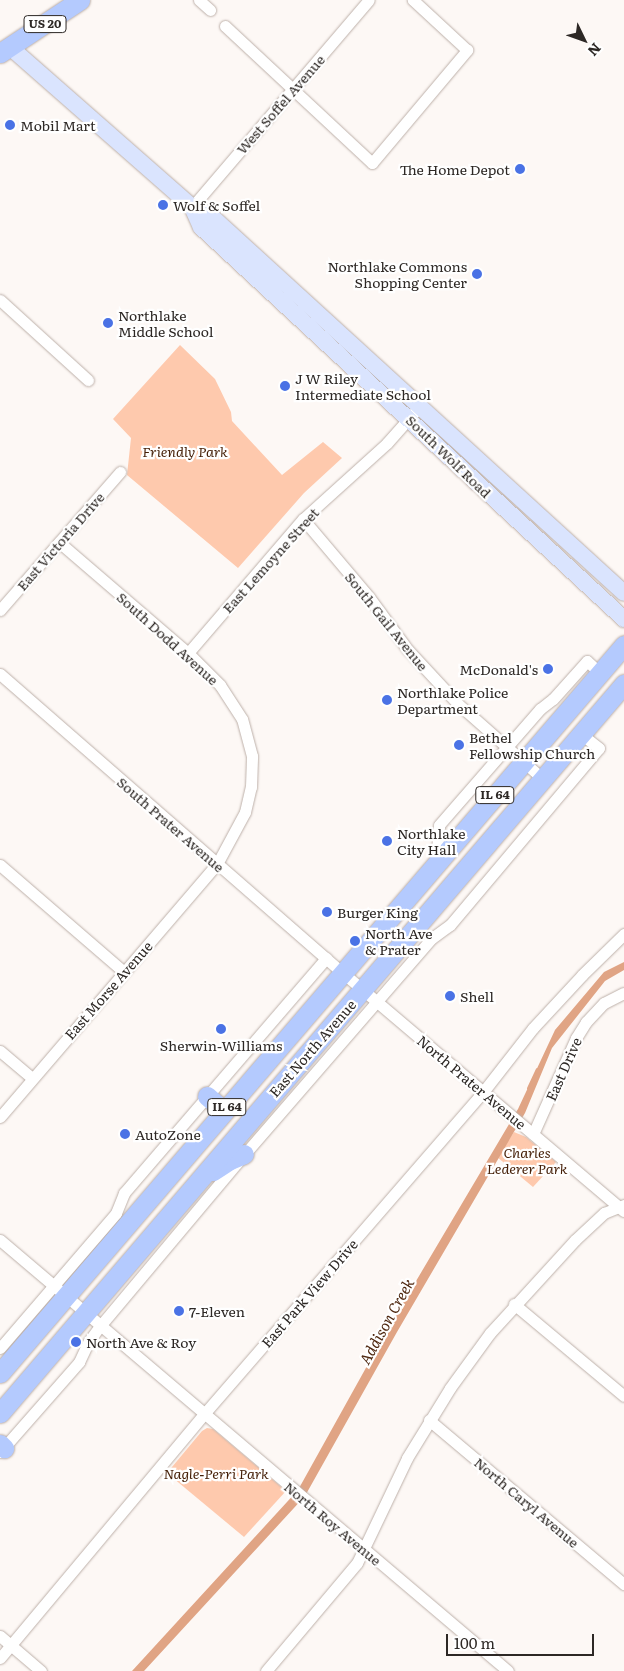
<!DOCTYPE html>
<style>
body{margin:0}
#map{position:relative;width:624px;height:1671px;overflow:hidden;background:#fdf8f5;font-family:Literata,serif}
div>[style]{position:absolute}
.green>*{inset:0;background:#fec9ad}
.water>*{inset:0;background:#e0a484}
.stream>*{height:3px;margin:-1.5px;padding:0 1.5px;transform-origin:1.5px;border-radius:1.5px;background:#e0a484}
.roads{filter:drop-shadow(0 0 1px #bdb0a9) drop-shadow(0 0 1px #bdb0a9)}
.street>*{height:11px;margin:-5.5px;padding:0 5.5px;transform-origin:5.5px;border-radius:5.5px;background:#fff}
.secondary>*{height:16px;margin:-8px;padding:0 8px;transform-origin:8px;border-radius:8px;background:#dae4fe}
.primary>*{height:19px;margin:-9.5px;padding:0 9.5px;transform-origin:9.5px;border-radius:9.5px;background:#b4cafe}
.dots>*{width:14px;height:14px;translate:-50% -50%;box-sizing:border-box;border:2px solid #fff;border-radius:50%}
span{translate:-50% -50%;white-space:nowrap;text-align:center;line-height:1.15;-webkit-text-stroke:4.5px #fff;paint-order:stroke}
.shield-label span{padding:1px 4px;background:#fff;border:1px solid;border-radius:4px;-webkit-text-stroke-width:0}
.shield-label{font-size:12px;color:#2d2825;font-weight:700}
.street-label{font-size:14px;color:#2d2825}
.poi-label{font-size:14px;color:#2d2825}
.left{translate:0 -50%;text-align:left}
.right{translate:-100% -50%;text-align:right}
.park-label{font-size:14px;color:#441e06;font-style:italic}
.water-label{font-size:15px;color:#4e270f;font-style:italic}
.north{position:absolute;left:559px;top:15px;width:50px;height:50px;-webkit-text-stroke:4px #fff;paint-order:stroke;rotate:132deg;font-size:14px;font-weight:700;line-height:20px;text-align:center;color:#2d2825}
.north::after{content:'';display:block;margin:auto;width:18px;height:22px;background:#2d2825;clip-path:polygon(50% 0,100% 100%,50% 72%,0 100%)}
.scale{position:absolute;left:446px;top:1634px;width:148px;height:22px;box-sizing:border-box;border:2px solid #2d2825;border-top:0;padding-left:6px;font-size:15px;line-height:18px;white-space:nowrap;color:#2d2825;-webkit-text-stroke:4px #fff;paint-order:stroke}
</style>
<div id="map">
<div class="green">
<i style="clip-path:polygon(180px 345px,215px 379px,231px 412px,232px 421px,282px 475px,323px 442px,342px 458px,304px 493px,238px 568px,127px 475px,131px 438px,113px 419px)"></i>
<i style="clip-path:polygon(514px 1132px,526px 1137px,556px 1162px,533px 1187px,497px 1157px)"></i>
<i style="clip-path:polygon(207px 1428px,213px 1429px,286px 1491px,244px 1537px,167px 1473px,202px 1431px)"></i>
</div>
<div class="water">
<i style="clip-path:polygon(624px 962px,624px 970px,605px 981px,552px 1048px,525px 1113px,397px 1332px,305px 1496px,144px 1671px,132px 1671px,298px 1490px,387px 1330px,518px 1109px,555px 1030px,604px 972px)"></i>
</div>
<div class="stream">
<i style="left:528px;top:1088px;width:21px;rotate:-65deg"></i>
</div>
<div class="roads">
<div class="street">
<i style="left:199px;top:0;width:15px;rotate:42deg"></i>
<i style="left:225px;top:26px;width:201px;rotate:43deg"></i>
<i style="left:372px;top:163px;width:148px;rotate:-49.9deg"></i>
<i style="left:467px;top:50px;width:74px;rotate:-137.2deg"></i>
<i style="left:192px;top:207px;width:272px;rotate:-49.5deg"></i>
<i style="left:0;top:300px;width:119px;rotate:42.3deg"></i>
<i style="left:303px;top:519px;width:102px;rotate:49.8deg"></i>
<i style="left:369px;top:597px;width:66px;rotate:53.7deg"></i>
<i style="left:408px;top:650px;width:72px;rotate:47.2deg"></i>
<i style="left:457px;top:703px;width:115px;rotate:41.5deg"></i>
<i style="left:0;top:610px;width:183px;rotate:-49deg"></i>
<i style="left:188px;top:653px;width:177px;rotate:-49.4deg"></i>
<i style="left:303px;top:519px;width:113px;rotate:-42.1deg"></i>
<i style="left:387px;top:443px;width:47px;rotate:-48.5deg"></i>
<i style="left:0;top:674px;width:455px;rotate:41.1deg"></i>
<i style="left:343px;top:973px;width:368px;rotate:40.3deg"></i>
<i style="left:436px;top:862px;width:37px;rotate:-85deg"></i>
<i style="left:439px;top:825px;width:154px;rotate:-49deg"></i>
<i style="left:540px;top:709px;width:16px;rotate:-38deg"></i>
<i style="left:553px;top:699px;width:51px;rotate:-48.2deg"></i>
<i style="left:587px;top:661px;width:18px;rotate:43deg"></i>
<i style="left:0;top:865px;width:164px;rotate:40.8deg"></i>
<i style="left:0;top:1051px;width:42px;rotate:40.2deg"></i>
<i style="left:0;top:1117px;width:333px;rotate:-49.4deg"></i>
<i style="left:217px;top:864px;width:59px;rotate:-61.7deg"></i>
<i style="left:245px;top:812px;width:26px;rotate:-77deg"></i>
<i style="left:251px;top:787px;width:31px;rotate:-88deg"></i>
<i style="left:252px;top:756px;width:38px;rotate:-105deg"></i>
<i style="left:242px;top:719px;width:40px;rotate:-122.9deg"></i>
<i style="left:220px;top:685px;width:45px;rotate:-135deg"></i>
<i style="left:188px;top:653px;width:170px;rotate:-139.3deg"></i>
<i style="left:533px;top:1134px;width:105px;rotate:-65.9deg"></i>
<i style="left:576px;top:1038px;width:19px;rotate:-58deg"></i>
<i style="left:586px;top:1022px;width:26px;rotate:-47deg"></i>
<i style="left:604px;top:1003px;width:22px;rotate:-27deg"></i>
<i style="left:0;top:1240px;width:666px;rotate:40.31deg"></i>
<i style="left:514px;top:1304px;width:143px;rotate:39.9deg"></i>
<i style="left:0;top:1348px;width:178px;rotate:-49.3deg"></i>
<i style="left:116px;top:1213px;width:22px;rotate:-68deg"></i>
<i style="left:124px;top:1193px;width:310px;rotate:-49.3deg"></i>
<i style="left:429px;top:1420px;width:255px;rotate:40.1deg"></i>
<i style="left:0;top:1452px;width:120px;rotate:-48.7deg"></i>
<i style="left:79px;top:1362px;width:23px;rotate:-65deg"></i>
<i style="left:89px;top:1341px;width:19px;rotate:-54deg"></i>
<i style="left:100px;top:1326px;width:212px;rotate:-50deg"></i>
<i style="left:236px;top:1164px;width:299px;rotate:-49.1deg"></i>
<i style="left:432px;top:938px;width:22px;rotate:-36deg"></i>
<i style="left:450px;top:925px;width:231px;rotate:-49.9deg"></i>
<i style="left:599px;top:748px;width:23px;rotate:-142deg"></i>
<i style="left:0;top:1636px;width:54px;rotate:40.5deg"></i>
<i style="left:0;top:1658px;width:318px;rotate:-50.1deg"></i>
<i style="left:204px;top:1414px;width:426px;rotate:-49.1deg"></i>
<i style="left:483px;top:1092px;width:81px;rotate:-52deg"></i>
<i style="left:533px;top:1028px;width:72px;rotate:-47.2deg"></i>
<i style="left:582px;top:975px;width:59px;rotate:-44.3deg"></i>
<i style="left:266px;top:1671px;width:141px;rotate:-49.9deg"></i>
<i style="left:357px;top:1563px;width:116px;rotate:-64.5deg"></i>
<i style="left:407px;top:1458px;width:82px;rotate:-58.4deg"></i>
<i style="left:450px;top:1388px;width:68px;rotate:-54deg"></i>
<i style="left:490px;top:1333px;width:126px;rotate:-47.6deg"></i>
<i style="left:575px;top:1240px;width:40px;rotate:-43deg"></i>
<i style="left:604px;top:1213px;width:22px;rotate:-22deg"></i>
</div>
<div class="secondary">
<i style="left:10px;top:47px;width:242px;rotate:41.3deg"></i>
<i style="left:192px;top:207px;width:21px;rotate:25deg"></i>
<i style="left:211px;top:216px;width:559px;rotate:42.39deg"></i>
<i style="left:192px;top:207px;width:22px;rotate:66deg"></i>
<i style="left:201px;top:227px;width:577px;rotate:42.82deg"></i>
</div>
<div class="primary">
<i style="left:0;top:53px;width:96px;rotate:-33.5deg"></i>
<i style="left:207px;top:1096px;width:23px;rotate:41deg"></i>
<i style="left:213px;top:1171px;width:20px;rotate:-33deg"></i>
<i style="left:230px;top:1160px;width:15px;rotate:-23deg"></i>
<i style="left:0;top:1373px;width:959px;rotate:-49.4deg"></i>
<i style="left:0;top:1413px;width:960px;rotate:-49.44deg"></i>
<i style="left:0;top:1444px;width:6px;rotate:45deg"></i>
</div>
</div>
<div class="dots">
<i style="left:10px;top:125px;background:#4a72e5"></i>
<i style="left:520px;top:169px;background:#4a72e5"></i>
<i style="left:163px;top:205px;background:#4a72e5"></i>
<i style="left:477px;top:274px;background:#4a72e5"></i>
<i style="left:108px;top:323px;background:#4a72e5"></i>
<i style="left:285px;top:386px;background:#4a72e5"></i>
<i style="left:548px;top:669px;background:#4a72e5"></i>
<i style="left:387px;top:700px;background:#4a72e5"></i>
<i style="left:459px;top:745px;background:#4a72e5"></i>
<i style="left:387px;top:841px;background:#4a72e5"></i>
<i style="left:327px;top:912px;background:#4a72e5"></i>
<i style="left:355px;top:941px;background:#4a72e5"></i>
<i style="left:450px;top:996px;background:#4a72e5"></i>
<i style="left:221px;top:1029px;background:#4a72e5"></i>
<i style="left:125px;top:1134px;background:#4a72e5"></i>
<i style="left:179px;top:1311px;background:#4a72e5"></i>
<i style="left:76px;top:1342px;background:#4a72e5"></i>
</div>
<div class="shield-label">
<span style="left:45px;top:24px">US 20</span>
<span style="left:495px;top:795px">IL 64</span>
<span style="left:227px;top:1107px">IL 64</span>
</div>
<div class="street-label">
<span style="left:280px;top:104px;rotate:-49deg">West Soffel Avenue</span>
<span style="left:449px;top:456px;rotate:44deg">South Wolf Road</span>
<span style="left:60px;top:541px;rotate:-49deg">East Victoria Drive</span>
<span style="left:270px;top:560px;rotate:-48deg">East Lemoyne Street</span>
<span style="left:387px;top:621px;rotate:51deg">South Gail Avenue</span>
<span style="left:168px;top:638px;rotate:42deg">South Dodd Avenue</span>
<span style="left:171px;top:824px;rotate:41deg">South Prater Avenue</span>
<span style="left:108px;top:990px;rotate:-49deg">East Morse Avenue</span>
<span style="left:312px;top:1048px;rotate:-49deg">East North Avenue</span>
<span style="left:563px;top:1069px;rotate:-66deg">East Drive</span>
<span style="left:472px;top:1082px;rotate:40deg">North Prater Avenue</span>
<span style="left:309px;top:1293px;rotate:-49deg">East Park View Drive</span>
<span style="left:527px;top:1502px;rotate:40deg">North Caryl Avenue</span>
<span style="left:333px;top:1523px;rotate:40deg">North Roy Avenue</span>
</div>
<div class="poi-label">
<span class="left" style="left:20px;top:125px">Mobil Mart</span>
<span class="right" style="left:510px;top:169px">The Home Depot</span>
<span class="left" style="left:173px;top:205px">Wolf &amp; Soffel</span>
<span class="right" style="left:467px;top:274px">Northlake Commons<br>Shopping Center</span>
<span class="left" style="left:118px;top:323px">Northlake<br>Middle School</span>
<span class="left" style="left:295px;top:386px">J W Riley<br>Intermediate School</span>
<span class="right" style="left:538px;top:669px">McDonald's</span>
<span class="left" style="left:397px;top:700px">Northlake Police<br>Department</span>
<span class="left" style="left:469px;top:745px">Bethel<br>Fellowship Church</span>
<span class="left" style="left:397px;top:841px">Northlake<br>City Hall</span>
<span class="left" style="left:337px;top:912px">Burger King</span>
<span class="left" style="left:365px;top:941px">North Ave<br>&amp; Prater</span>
<span class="left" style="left:460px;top:996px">Shell</span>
<span style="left:221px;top:1045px">Sherwin-Williams</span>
<span class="left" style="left:135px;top:1134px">AutoZone</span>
<span class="left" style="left:189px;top:1311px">7-Eleven</span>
<span class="left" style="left:86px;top:1342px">North Ave &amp; Roy</span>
</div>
<div class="park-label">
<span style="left:185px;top:451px">Friendly Park</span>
<span style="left:527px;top:1160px">Charles<br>Lederer Park</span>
<span style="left:216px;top:1473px">Nagle-Perri Park</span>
</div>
<div class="water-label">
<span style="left:386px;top:1321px;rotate:-61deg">Addison Creek</span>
</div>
<div class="north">N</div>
<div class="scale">100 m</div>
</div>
